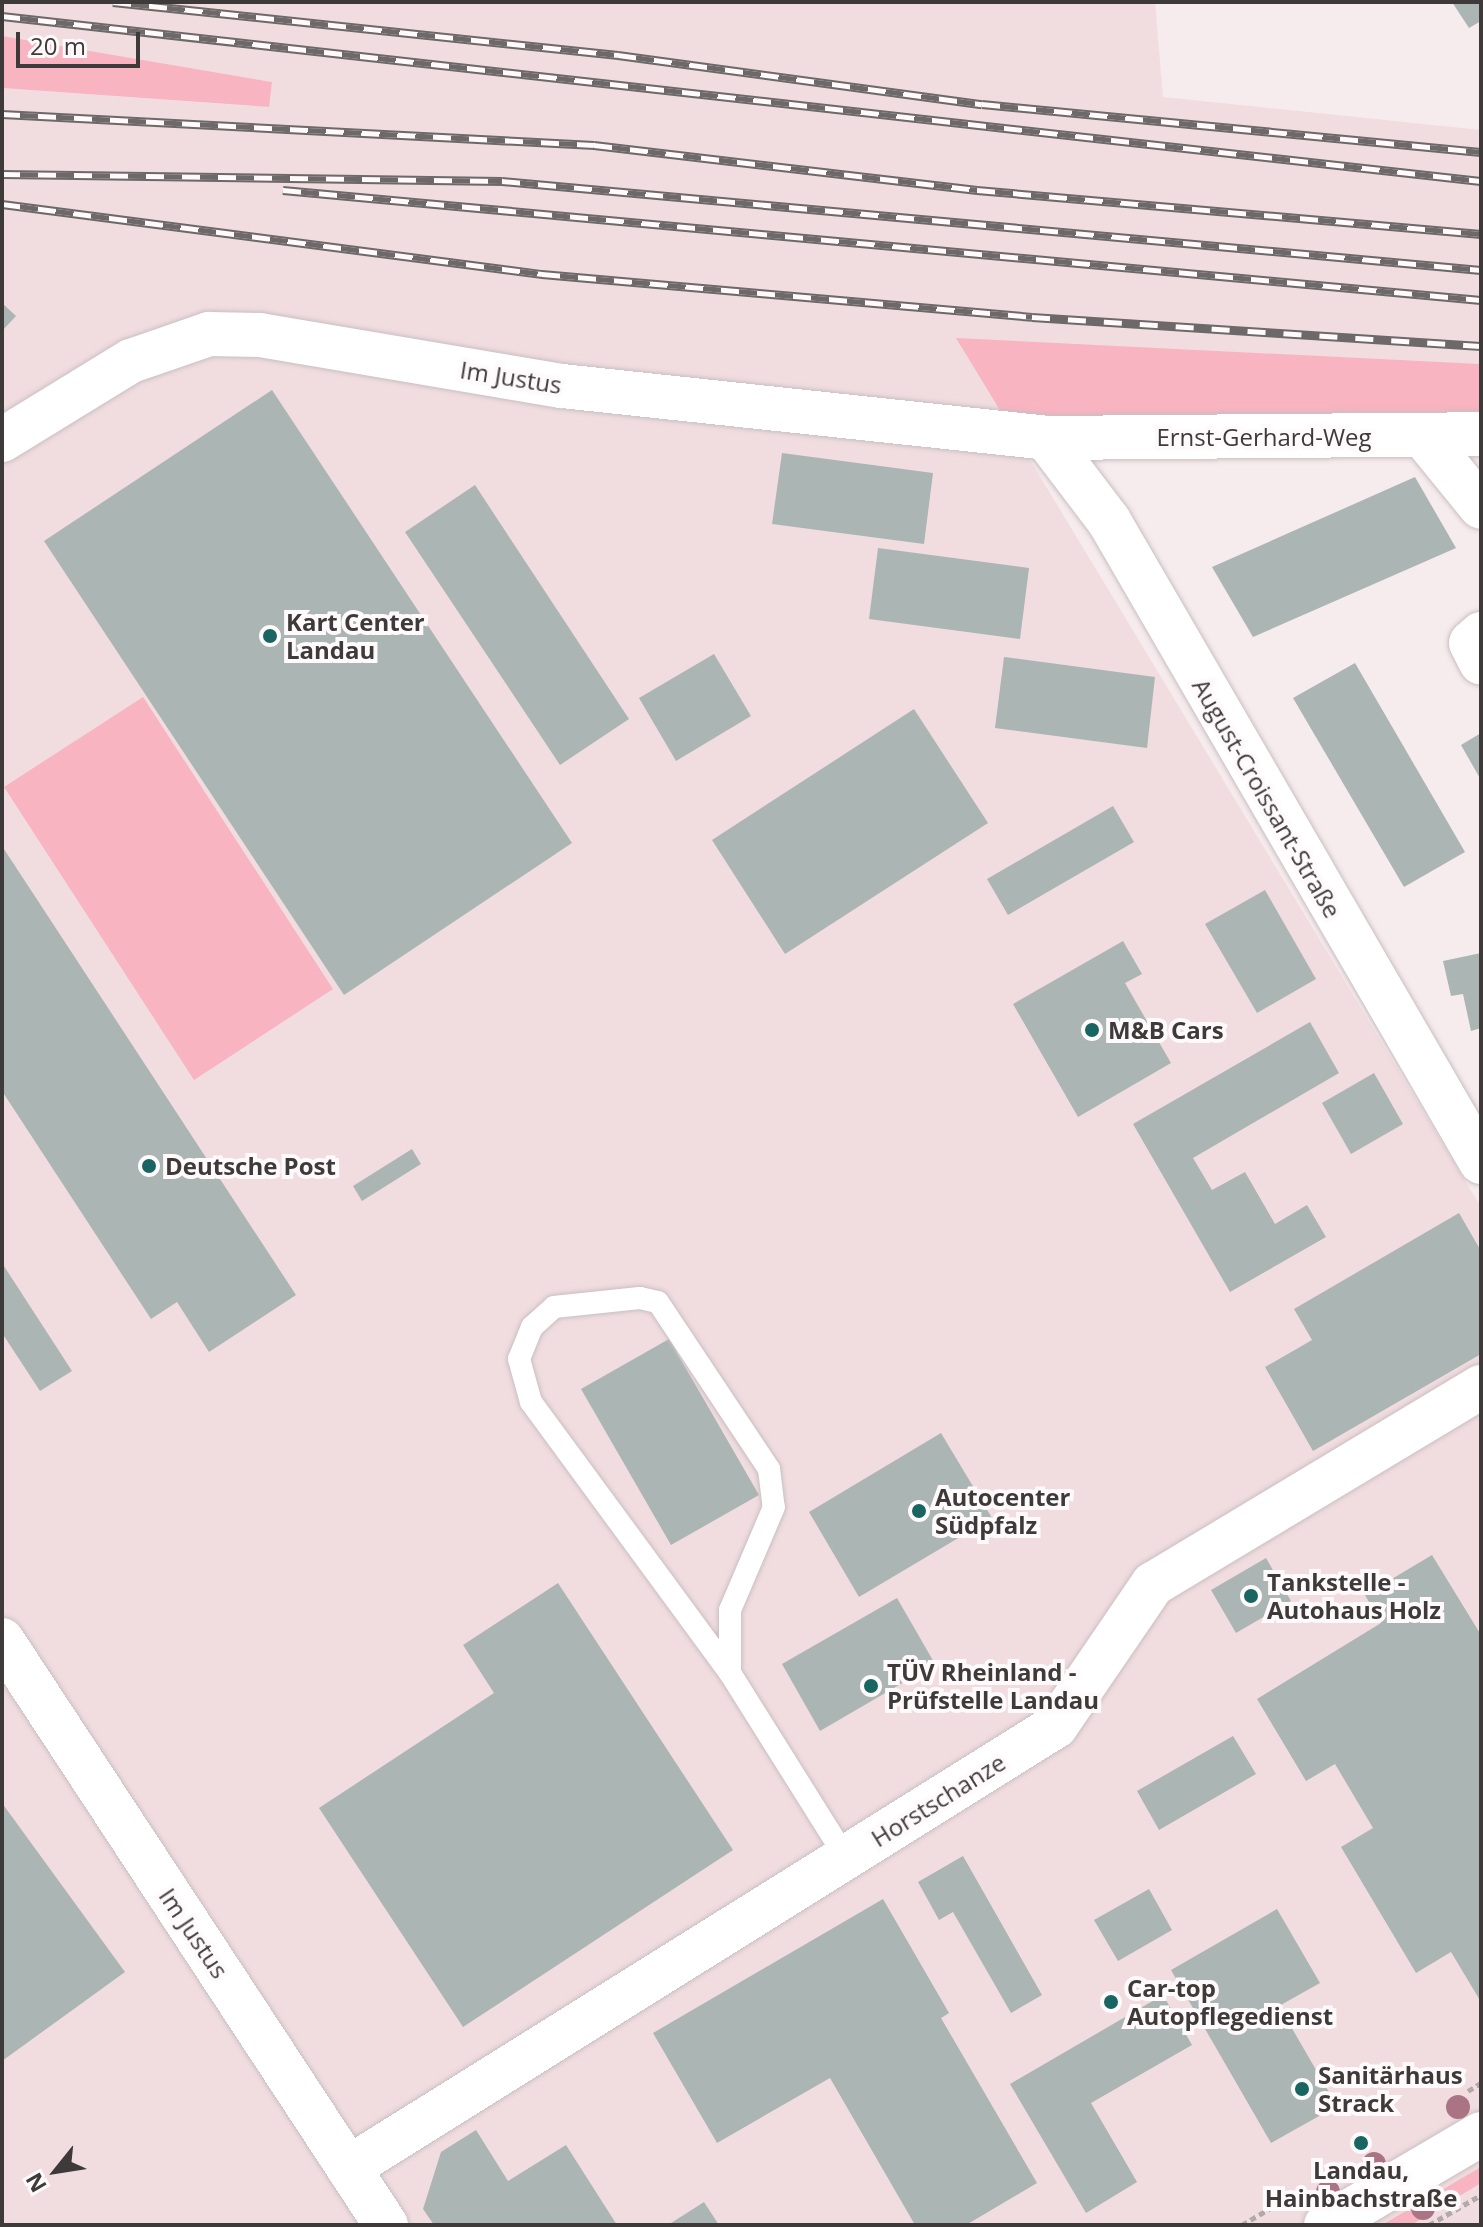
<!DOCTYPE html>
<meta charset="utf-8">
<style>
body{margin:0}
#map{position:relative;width:1483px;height:2227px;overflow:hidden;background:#f6ebed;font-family:"Open Sans",sans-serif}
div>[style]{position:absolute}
.built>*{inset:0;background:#f1dde0}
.green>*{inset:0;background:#f8b4c0}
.building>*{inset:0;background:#abb5b4}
.path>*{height:5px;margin-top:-2.5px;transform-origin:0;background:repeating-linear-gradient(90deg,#b1a9aa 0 6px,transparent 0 10px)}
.roads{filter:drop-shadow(0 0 2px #c9bfc1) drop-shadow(0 0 2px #c9bfc1)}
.lane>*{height:22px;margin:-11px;padding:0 11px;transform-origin:11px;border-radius:11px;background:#fff}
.street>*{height:44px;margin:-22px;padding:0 22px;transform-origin:22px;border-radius:22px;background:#fff}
.secondary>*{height:44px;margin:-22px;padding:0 22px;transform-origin:22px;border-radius:22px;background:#fff}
.rail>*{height:9px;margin-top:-4.5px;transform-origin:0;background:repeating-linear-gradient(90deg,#fefafb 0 18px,#6e6969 0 36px);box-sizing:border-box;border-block:2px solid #6e6969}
.trees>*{width:24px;height:24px;margin:-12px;border-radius:50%;background:#aa7485}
.dots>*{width:22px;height:22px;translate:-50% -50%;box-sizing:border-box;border:4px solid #fefafb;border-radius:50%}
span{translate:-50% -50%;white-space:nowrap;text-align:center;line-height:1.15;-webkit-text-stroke:8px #fefafb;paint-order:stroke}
.street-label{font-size:24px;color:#3e3a3a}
.poi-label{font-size:24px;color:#3e3a3a;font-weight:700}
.left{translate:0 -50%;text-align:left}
.frame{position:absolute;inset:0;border:4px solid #3e3a3a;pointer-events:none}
.north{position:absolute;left:16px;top:2131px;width:80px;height:80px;-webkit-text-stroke:6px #fefafb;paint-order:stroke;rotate:240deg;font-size:22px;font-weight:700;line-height:32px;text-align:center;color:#3e3a3a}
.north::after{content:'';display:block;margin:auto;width:28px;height:36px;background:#3e3a3a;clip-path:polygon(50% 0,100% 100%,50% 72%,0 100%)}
.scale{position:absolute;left:16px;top:32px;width:124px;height:36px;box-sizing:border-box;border:4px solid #3e3a3a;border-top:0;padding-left:10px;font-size:24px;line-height:28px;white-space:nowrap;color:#3e3a3a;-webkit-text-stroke:6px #fefafb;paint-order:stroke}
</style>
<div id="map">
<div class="built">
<i style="clip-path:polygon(2px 2px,1155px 2px,1163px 97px,1481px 130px,1481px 364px,957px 339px,1481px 1207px,1481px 2225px,2px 2225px,2px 88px,268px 107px,272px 82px,2px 36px)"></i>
</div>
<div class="green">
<i style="clip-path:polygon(2px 36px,272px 82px,269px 107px,2px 88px)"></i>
<i style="clip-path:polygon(956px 338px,1481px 364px,1481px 430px,1029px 458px)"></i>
<i style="clip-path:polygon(143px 697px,333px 989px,194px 1080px,4px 787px)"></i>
<i style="clip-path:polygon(1481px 2167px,1481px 2183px,1411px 2225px,1382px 2225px)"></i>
</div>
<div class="building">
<i style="clip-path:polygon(1452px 2px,1481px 2px,1481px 21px,1469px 28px)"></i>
<i style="clip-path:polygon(2px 303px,16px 316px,2px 331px)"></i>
<i style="clip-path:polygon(272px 390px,572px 843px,344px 995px,44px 541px)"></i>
<i style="clip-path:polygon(782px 453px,933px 473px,924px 544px,772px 524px)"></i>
<i style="clip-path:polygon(1415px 477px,1456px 548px,1253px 637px,1212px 567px)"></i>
<i style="clip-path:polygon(475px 485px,629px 719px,560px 765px,405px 532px)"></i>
<i style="clip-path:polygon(878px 548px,1029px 568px,1020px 639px,869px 619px)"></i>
<i style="clip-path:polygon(714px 654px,751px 716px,676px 761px,639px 698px)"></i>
<i style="clip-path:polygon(1004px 657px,1155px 677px,1147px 748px,995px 728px)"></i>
<i style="clip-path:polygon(1355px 663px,1465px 852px,1404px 887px,1293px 698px)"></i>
<i style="clip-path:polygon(914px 709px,988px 823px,785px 954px,712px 840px)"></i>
<i style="clip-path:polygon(1481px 733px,1481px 780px,1461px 745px)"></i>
<i style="clip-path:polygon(1113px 806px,1134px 842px,1008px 915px,987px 879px)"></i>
<i style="clip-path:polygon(2px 846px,296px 1295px,209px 1352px,177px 1302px,151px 1319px,2px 1091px)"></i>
<i style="clip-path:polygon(1265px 890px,1316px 979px,1257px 1013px,1205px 924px)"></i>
<i style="clip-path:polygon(1123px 941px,1142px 974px,1125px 983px,1171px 1063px,1078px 1117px,1013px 1004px)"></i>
<i style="clip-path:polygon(1481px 953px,1481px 1028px,1471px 1031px,1463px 994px,1451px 996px,1443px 961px)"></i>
<i style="clip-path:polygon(1310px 1022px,1339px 1073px,1193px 1158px,1212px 1190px,1245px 1172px,1275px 1224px,1307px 1205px,1326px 1237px,1230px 1292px,1133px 1124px)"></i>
<i style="clip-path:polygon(1374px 1073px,1403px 1124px,1351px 1154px,1322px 1103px)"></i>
<i style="clip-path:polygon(412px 1149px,421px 1164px,362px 1201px,353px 1186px)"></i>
<i style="clip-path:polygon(1459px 1213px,1481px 1251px,1481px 1354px,1313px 1451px,1265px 1367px,1312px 1340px,1294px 1309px)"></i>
<i style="clip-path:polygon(2px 1263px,72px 1371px,40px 1391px,2px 1333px)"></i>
<i style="clip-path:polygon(669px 1339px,759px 1495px,671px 1545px,581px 1389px)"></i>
<i style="clip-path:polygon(941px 1433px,992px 1518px,859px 1597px,809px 1512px)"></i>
<i style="clip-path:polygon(1432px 1555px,1481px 1635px,1481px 2002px,1451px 1952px,1416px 1973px,1341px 1847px,1373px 1828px,1335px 1764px,1306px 1781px,1257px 1699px,1381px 1623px,1365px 1595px)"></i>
<i style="clip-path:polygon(1266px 1558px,1291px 1601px,1236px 1633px,1211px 1590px)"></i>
<i style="clip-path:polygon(558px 1583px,733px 1850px,463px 2027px,319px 1808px,494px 1693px,463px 1645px)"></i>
<i style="clip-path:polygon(897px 1598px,935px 1664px,820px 1731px,782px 1664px)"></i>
<i style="clip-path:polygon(1233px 1736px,1256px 1774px,1159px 1830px,1137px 1791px)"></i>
<i style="clip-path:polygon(2px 1803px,125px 1972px,2px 2061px)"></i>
<i style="clip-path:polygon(963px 1856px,1042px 1995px,1011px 2013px,953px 1912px,939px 1920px,918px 1882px)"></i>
<i style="clip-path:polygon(1149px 1889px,1172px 1930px,1118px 1961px,1094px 1920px)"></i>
<i style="clip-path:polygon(883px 1899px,949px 2013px,941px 2018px,1037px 2183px,966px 2225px,915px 2225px,830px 2078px,717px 2143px,653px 2033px)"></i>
<i style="clip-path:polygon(1277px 1909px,1320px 1983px,1279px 2006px,1337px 2106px,1271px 2143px,1171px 1970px)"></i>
<i style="clip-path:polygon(1163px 1995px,1192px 2045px,1091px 2103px,1137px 2182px,1086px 2213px,1010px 2084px)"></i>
<i style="clip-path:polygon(476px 2130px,508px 2181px,566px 2145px,617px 2225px,434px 2225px,423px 2209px,441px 2152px)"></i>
<i style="clip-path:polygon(704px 2202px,719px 2225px,668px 2225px)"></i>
</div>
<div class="path">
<i style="left:1468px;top:2091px;width:15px;rotate:-32deg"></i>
<i style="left:1242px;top:2225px;width:61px;rotate:-30.8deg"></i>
<i style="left:1429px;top:2225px;width:60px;rotate:-30deg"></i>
</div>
<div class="roads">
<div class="lane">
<i style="left:730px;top:1673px;width:336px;rotate:-126.3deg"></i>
<i style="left:531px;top:1402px;width:45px;rotate:-105.6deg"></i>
<i style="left:519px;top:1359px;width:35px;rotate:-68deg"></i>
<i style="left:532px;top:1327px;width:30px;rotate:-42deg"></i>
<i style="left:554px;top:1307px;width:86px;rotate:-6deg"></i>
<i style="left:640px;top:1298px;width:18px;rotate:13deg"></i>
<i style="left:658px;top:1302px;width:201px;rotate:56.4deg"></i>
<i style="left:769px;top:1469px;width:38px;rotate:83deg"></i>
<i style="left:774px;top:1507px;width:112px;rotate:113.1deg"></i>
<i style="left:730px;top:1610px;width:63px;rotate:90deg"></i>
<i style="left:730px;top:1673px;width:218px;rotate:57.9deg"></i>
</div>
<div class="street">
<i style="left:1424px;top:437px;width:90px;rotate:50.8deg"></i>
<i style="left:1046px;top:438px;width:104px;rotate:52.8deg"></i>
<i style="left:1109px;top:521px;width:741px;rotate:59.87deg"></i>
<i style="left:2px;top:440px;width:151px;rotate:-31.5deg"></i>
<i style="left:131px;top:361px;width:83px;rotate:-19.1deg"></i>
<i style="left:209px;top:334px;width:51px;rotate:1.1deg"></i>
<i style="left:260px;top:335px;width:306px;rotate:9.6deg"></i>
<i style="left:562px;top:386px;width:487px;rotate:6.1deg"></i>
<i style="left:1046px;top:438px;width:435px;rotate:-0.5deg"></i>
<i style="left:1481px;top:634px;width:13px;rotate:138deg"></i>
<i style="left:1471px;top:643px;width:22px;rotate:63deg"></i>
<i style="left:2px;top:1640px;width:700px;rotate:56.72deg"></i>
<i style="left:350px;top:2167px;width:832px;rotate:-31.99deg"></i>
<i style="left:1056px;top:1726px;width:172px;rotate:-55.7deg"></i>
<i style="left:1153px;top:1584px;width:383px;rotate:-31deg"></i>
</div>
<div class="secondary">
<i style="left:1326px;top:2225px;width:180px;rotate:-30.4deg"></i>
</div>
</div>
<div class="rail">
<i style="left:113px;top:2px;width:508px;rotate:5.99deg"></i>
<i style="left:618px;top:55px;width:367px;rotate:7.7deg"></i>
<i style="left:982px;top:104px;width:501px;rotate:5.49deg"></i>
<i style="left:2px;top:16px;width:1488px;rotate:6.37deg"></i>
<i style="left:2px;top:114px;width:593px;rotate:3deg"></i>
<i style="left:594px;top:145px;width:386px;rotate:6.7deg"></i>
<i style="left:977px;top:190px;width:506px;rotate:4.99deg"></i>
<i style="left:2px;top:174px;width:500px;rotate:0.8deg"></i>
<i style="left:502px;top:181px;width:983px;rotate:5.19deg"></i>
<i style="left:283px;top:190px;width:1203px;rotate:5.25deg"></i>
<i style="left:2px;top:204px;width:545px;rotate:7.39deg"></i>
<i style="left:542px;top:274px;width:492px;rotate:5deg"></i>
<i style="left:1032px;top:317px;width:450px;rotate:3.7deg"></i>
</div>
<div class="trees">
<i style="left:1458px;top:2107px"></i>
<i style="left:1374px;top:2164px"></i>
<i style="left:1328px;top:2192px"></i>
<i style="left:1423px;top:2208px"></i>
</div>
<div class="dots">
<i style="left:270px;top:636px;background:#186561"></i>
<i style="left:1092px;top:1030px;background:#186561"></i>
<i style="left:149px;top:1166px;background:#186561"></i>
<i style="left:919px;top:1511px;background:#186561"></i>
<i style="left:1251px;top:1596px;background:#186561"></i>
<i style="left:871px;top:1686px;background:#186561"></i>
<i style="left:1111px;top:2002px;background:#186561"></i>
<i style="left:1302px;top:2089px;background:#186561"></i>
<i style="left:1361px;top:2143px;background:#186561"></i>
</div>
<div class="street-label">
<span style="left:511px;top:377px;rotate:9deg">Im Justus</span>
<span style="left:1264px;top:437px">Ernst-Gerhard-Weg</span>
<span style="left:1267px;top:798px;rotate:60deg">August-Croissant-Straße</span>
<span style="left:938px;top:1800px;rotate:-32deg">Horstschanze</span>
<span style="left:194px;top:1933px;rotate:56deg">Im Justus</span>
</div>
<div class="poi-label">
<span class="left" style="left:286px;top:636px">Kart Center<br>Landau</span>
<span class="left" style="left:1108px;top:1030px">M&amp;B Cars</span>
<span class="left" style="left:165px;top:1166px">Deutsche Post</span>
<span class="left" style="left:935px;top:1511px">Autocenter<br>Südpfalz</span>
<span class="left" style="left:1267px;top:1596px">Tankstelle -<br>Autohaus Holz</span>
<span class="left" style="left:887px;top:1686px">TÜV Rheinland -<br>Prüfstelle Landau</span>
<span class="left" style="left:1127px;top:2002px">Car-top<br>Autopflegedienst</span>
<span class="left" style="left:1318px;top:2089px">Sanitärhaus<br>Strack</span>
<span style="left:1361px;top:2184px">Landau,<br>Hainbachstraße</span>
</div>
<div class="frame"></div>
<div class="north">N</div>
<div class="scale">20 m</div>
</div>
